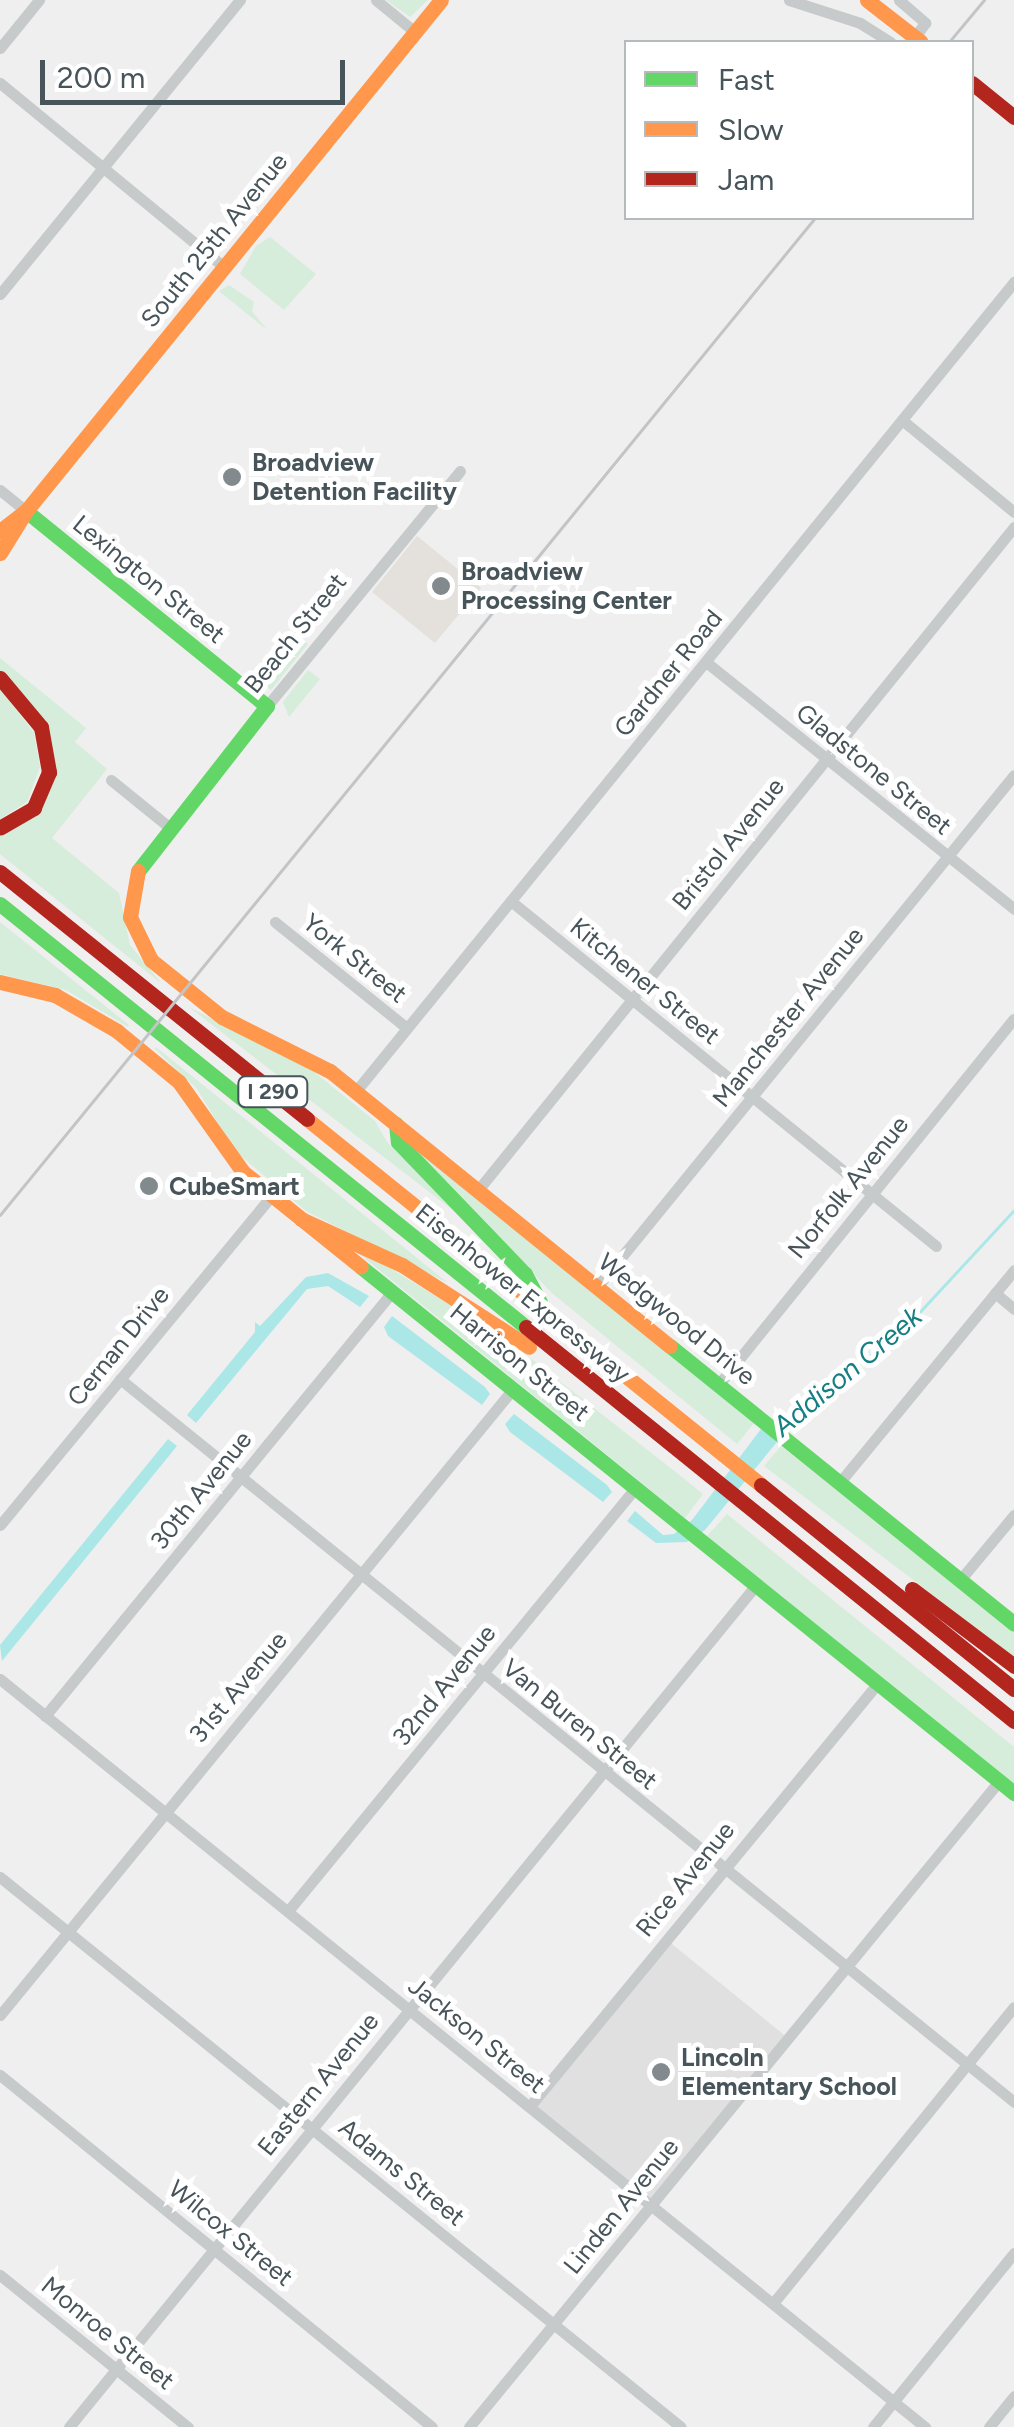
<!DOCTYPE html>
<style>
body{margin:0}
#map{position:relative;width:1014px;height:2427px;overflow:hidden;background:#efefef;font-family:Figtree,sans-serif}
div>[style]{position:absolute}
.commercial>*{inset:0;background:#e4e1dc}
.education>*{inset:0;background:#e1e0e1}
.green>*{inset:0;background:#d5edda}
.water>*{inset:0;background:#ace7e8}
.stream>*{height:2.5px;margin:-1.25px;padding:0 1.25px;transform-origin:1.25px;border-radius:1.25px;background:#ace7e8}
.street>*{height:11px;margin:-5.5px;padding:0 5.5px;transform-origin:5.5px;border-radius:5.5px;background:#c6cacb}
.fast>*{height:15px;margin:-7.5px;padding:0 7.5px;transform-origin:7.5px;border-radius:7.5px;background:#63d668}
.slow>*{height:15px;margin:-7.5px;padding:0 7.5px;transform-origin:7.5px;border-radius:7.5px;background:#ff974d}
.jam>*{height:15px;margin:-7.5px;padding:0 7.5px;transform-origin:7.5px;border-radius:7.5px;background:#b3261e}
.rail>*{height:2.5px;margin:-1.25px;padding:0 1.25px;transform-origin:1.25px;border-radius:1.25px;background:#c2c4c6}
.slow-bridge>*{height:15px;margin:-7.5px;padding:0 7.5px;transform-origin:7.5px;border-radius:7.5px;background:#ff974d}
.dots>*{width:28px;height:28px;translate:-50% -50%;box-sizing:border-box;border:5px solid #fff;border-radius:50%}
span{translate:-50% -50%;white-space:nowrap;text-align:center;line-height:1.15;-webkit-text-stroke:10px #fff;paint-order:stroke}
.shield-label span{padding:2px 8px;background:#fff;border:2px solid;border-radius:8px;-webkit-text-stroke-width:0}
.shield-label{font-size:22px;color:#47545a;font-weight:700}
.street-label{font-size:25px;color:#47545a}
.poi-label{font-size:25px;color:#47545a;font-weight:700}
.left{translate:0 -50%;text-align:left}
.water-label{font-size:28px;color:#157f82;font-style:italic}
.legend{position:absolute;left:624px;top:40px;width:350px;height:180px;box-sizing:border-box;background:#fff;border:2px solid #b5bbbd;margin:0;padding:12px 18px;list-style:none;font-size:30px;color:#47545a}
.legend li{display:flex;align-items:center;gap:20px;height:50px}
.legend b{width:50px;border:2px solid #b5bbbd}
.scale{position:absolute;left:40px;top:60px;width:305px;height:45px;box-sizing:border-box;border:5px solid #47545a;border-top:0;padding-left:12px;font-size:30px;line-height:35px;white-space:nowrap;color:#47545a;-webkit-text-stroke:8px #fff;paint-order:stroke}
</style>
<div id="map">
<div class="commercial">
<i style="clip-path:polygon(417px 536px,481px 588px,435px 643px,372px 592px)"></i>
</div>
<div class="education">
<i style="clip-path:polygon(667px 1940px,788px 2038px,654px 2202px,534px 2106px)"></i>
</div>
<div class="green">
<i style="clip-path:polygon(386px 0,428px 0,410px 17px)"></i>
<i style="clip-path:polygon(270px 237px,316px 274px,284px 310px,240px 274px,256px 246px)"></i>
<i style="clip-path:polygon(229px 285px,254px 302px,252px 311px,267px 330px,219px 291px)"></i>
<i style="clip-path:polygon(302px 640px,308px 644px,271px 690px,265px 685px)"></i>
<i style="clip-path:polygon(0 658px,86px 728px,75px 742px,107px 769px,52px 838px,119px 893px,130px 945px,162px 984px,0 854px,0 832px,10px 830px,53px 766px,0 673px)"></i>
<i style="clip-path:polygon(308px 670px,320px 679px,289px 717px,283px 702px)"></i>
<i style="clip-path:polygon(0 688px,34px 733px,40px 767px,27px 802px,0 819px)"></i>
<i style="clip-path:polygon(0 922px,129px 1025px,128px 1027px,66px 990px,0 974px)"></i>
<i style="clip-path:polygon(189px 1007px,313px 1071px,375px 1121px,387px 1142px,467px 1221px)"></i>
<i style="clip-path:polygon(155px 1049px,156px 1047px,448px 1283px,306px 1211px,235px 1151px,197px 1089px)"></i>
<i style="clip-path:polygon(403px 1138px,754px 1423px,737px 1444px,553px 1294px)"></i>
<i style="clip-path:polygon(336px 1235px,507px 1340px,682px 1477px,703px 1494px,685px 1518px)"></i>
<i style="clip-path:polygon(781px 1446px,1014px 1630px,1014px 1657px,764px 1466px)"></i>
<i style="clip-path:polygon(727px 1514px,1014px 1747px,1014px 1785px,719px 1547px,707px 1536px)"></i>
</div>
<div class="water">
<i style="clip-path:polygon(328px 1273px,369px 1296px,360px 1307px,328px 1286px,307px 1289px,196px 1423px,187px 1415px,255px 1332px,255px 1322px,260px 1326px,306px 1277px)"></i>
<i style="clip-path:polygon(392px 1316px,485px 1387px,490px 1394px,482px 1405px,388px 1336px,384px 1327px)"></i>
<i style="clip-path:polygon(514px 1414px,607px 1485px,612px 1492px,603px 1502px,510px 1432px,505px 1424px)"></i>
<i style="clip-path:polygon(761px 1429px,777px 1442px,705px 1530px,687px 1542px,656px 1543px,627px 1521px,635px 1511px,663px 1535px,674px 1534px,692px 1520px)"></i>
<i style="clip-path:polygon(168px 1439px,177px 1446px,2px 1661px,0 1645px)"></i>
</div>
<div class="stream">
<i style="left:779px;top:1427px;width:157px;rotate:-38deg"></i>
<i style="left:903px;top:1330px;width:163px;rotate:-47.2deg"></i>
</div>
<div class="street">
<i style="left:376px;top:0;width:50px;rotate:39.4deg"></i>
<i style="left:789px;top:0;width:75px;rotate:17.9deg"></i>
<i style="left:860px;top:23px;width:36px;rotate:32deg"></i>
<i style="left:899px;top:0;width:35px;rotate:41deg"></i>
<i style="left:925px;top:23px;width:24px;rotate:126deg"></i>
<i style="left:0;top:48px;width:62px;rotate:-50.9deg"></i>
<i style="left:0;top:83px;width:290px;rotate:39.4deg"></i>
<i style="left:0;top:294px;width:380px;rotate:-50.8deg"></i>
<i style="left:902px;top:420px;width:145px;rotate:39.4deg"></i>
<i style="left:0;top:490px;width:33px;rotate:39deg"></i>
<i style="left:706px;top:662px;width:395px;rotate:38.7deg"></i>
<i style="left:267px;top:706px;width:304px;rotate:-50.6deg"></i>
<i style="left:111px;top:780px;width:75px;rotate:39deg"></i>
<i style="left:512px;top:902px;width:546px;rotate:39.05deg"></i>
<i style="left:275px;top:922px;width:169px;rotate:38.8deg"></i>
<i style="left:356px;top:1091px;width:1043px;rotate:-50.88deg"></i>
<i style="left:478px;top:1190px;width:853px;rotate:-51.05deg"></i>
<i style="left:597px;top:1287px;width:660px;rotate:-50.84deg"></i>
<i style="left:995px;top:1293px;width:25px;rotate:40deg"></i>
<i style="left:120px;top:1379px;width:1150px;rotate:38.96deg"></i>
<i style="left:719px;top:1384px;width:469px;rotate:-51.1deg"></i>
<i style="left:840px;top:1482px;width:274px;rotate:-50.6deg"></i>
<i style="left:0;top:1525px;width:428px;rotate:-50.5deg"></i>
<i style="left:960px;top:1580px;width:85px;rotate:-50.3deg"></i>
<i style="left:0;top:1679px;width:1190px;rotate:38.96deg"></i>
<i style="left:45px;top:1716px;width:548px;rotate:-50.7deg"></i>
<i style="left:0;top:1877px;width:875px;rotate:38.93deg"></i>
<i style="left:288px;top:1911px;width:549px;rotate:-50.62deg"></i>
<i style="left:0;top:2015px;width:809px;rotate:-50.67deg"></i>
<i style="left:0;top:2075px;width:557px;rotate:39.17deg"></i>
<i style="left:530px;top:2106px;width:548px;rotate:-50.56deg"></i>
<i style="left:0;top:2275px;width:242px;rotate:39deg"></i>
<i style="left:774px;top:2302px;width:380px;rotate:-50.9deg"></i>
<i style="left:69px;top:2427px;width:1087px;rotate:-50.79deg"></i>
<i style="left:469px;top:2427px;width:836px;rotate:-50.63deg"></i>
<i style="left:873px;top:2427px;width:224px;rotate:-51deg"></i>
<i style="left:989px;top:2427px;width:40px;rotate:-51deg"></i>
</div>
<div class="fast">
<i style="left:26px;top:511px;width:310px;rotate:39deg"></i>
<i style="left:267px;top:706px;width:209px;rotate:128deg"></i>
<i style="left:0;top:904px;width:675px;rotate:38.81deg"></i>
<i style="left:396px;top:1124px;width:18px;rotate:84deg"></i>
<i style="left:398px;top:1142px;width:183px;rotate:46.1deg"></i>
<i style="left:525px;top:1274px;width:32px;rotate:62deg"></i>
<i style="left:361px;top:1267px;width:839px;rotate:38.85deg"></i>
<i style="left:670px;top:1346px;width:442px;rotate:38.9deg"></i>
</div>
<div class="slow">
<i style="left:0;top:531px;width:33px;rotate:-38deg"></i>
<i style="left:0;top:553px;width:49px;rotate:-58.2deg"></i>
<i style="left:26px;top:511px;width:658px;rotate:-50.92deg"></i>
<i style="left:138px;top:871px;width:47px;rotate:99.9deg"></i>
<i style="left:130px;top:917px;width:48px;rotate:64deg"></i>
<i style="left:151px;top:960px;width:91px;rotate:38.8deg"></i>
<i style="left:222px;top:1017px;width:121px;rotate:26.6deg"></i>
<i style="left:330px;top:1071px;width:437px;rotate:39deg"></i>
<i style="left:0;top:982px;width:57px;rotate:13.3deg"></i>
<i style="left:55px;top:995px;width:72px;rotate:30.1deg"></i>
<i style="left:117px;top:1031px;width:80px;rotate:39.4deg"></i>
<i style="left:179px;top:1082px;width:110px;rotate:54.6deg"></i>
<i style="left:243px;top:1172px;width:151px;rotate:38.8deg"></i>
<i style="left:307px;top:1119px;width:583px;rotate:38.87deg"></i>
<i style="left:301px;top:1219px;width:111px;rotate:24.5deg"></i>
<i style="left:402px;top:1265px;width:151px;rotate:32.8deg"></i>
</div>
<div class="jam">
<i style="left:972px;top:83px;width:54px;rotate:39deg"></i>
<i style="left:0;top:678px;width:64px;rotate:50.1deg"></i>
<i style="left:41px;top:727px;width:46px;rotate:79.9deg"></i>
<i style="left:49px;top:772px;width:39px;rotate:113deg"></i>
<i style="left:34px;top:808px;width:39px;rotate:150deg"></i>
<i style="left:0;top:872px;width:394px;rotate:38.8deg"></i>
<i style="left:526px;top:1327px;width:627px;rotate:38.92deg"></i>
<i style="left:761px;top:1485px;width:325px;rotate:38.9deg"></i>
<i style="left:912px;top:1589px;width:128px;rotate:37deg"></i>
</div>
<div class="rail">
<i style="left:949px;top:42px;width:55px;rotate:-50.2deg"></i>
<i style="left:0;top:1215px;width:1288px;rotate:-50.74deg"></i>
</div>
<div class="slow-bridge">
<i style="left:867px;top:0;width:68px;rotate:37.9deg"></i>
</div>
<div class="dots">
<i style="left:232px;top:477px;background:#828a8e"></i>
<i style="left:441px;top:586px;background:#828a8e"></i>
<i style="left:149px;top:1186px;background:#828a8e"></i>
<i style="left:661px;top:2072px;background:#828a8e"></i>
</div>
<div class="shield-label">
<span style="left:273px;top:1092px">I 290</span>
</div>
<div class="street-label">
<span style="left:214px;top:240px;rotate:-51deg">South 25th Avenue</span>
<span style="left:149px;top:579px;rotate:39deg">Lexington Street</span>
<span style="left:295px;top:633px;rotate:-51deg">Beach Street</span>
<span style="left:668px;top:673px;rotate:-51deg">Gardner Road</span>
<span style="left:874px;top:769px;rotate:39deg">Gladstone Street</span>
<span style="left:728px;top:844px;rotate:-51deg">Bristol Avenue</span>
<span style="left:355px;top:958px;rotate:39deg">York Street</span>
<span style="left:645px;top:981px;rotate:39deg">Kitchener Street</span>
<span style="left:788px;top:1017px;rotate:-51deg">Manchester Avenue</span>
<span style="left:848px;top:1187px;rotate:-51deg">Norfolk Avenue</span>
<span style="left:523px;top:1293px;rotate:39deg">Eisenhower Expressway</span>
<span style="left:677px;top:1319px;rotate:39deg">Wedgwood Drive</span>
<span style="left:118px;top:1346px;rotate:-51deg">Cernan Drive</span>
<span style="left:520px;top:1362px;rotate:39deg">Harrison Street</span>
<span style="left:201px;top:1490px;rotate:-51deg">30th Avenue</span>
<span style="left:444px;top:1685px;rotate:-51deg">32nd Avenue</span>
<span style="left:238px;top:1687px;rotate:-50deg">31st Avenue</span>
<span style="left:580px;top:1724px;rotate:39deg">Van Buren Street</span>
<span style="left:685px;top:1879px;rotate:-51deg">Rice Avenue</span>
<span style="left:477px;top:2035px;rotate:39deg">Jackson Street</span>
<span style="left:318px;top:2084px;rotate:-51deg">Eastern Avenue</span>
<span style="left:402px;top:2172px;rotate:39deg">Adams Street</span>
<span style="left:621px;top:2206px;rotate:-51deg">Linden Avenue</span>
<span style="left:231px;top:2233px;rotate:39deg">Wilcox Street</span>
<span style="left:108px;top:2333px;rotate:39deg">Monroe Street</span>
</div>
<div class="poi-label">
<span class="left" style="left:252px;top:477px">Broadview<br>Detention Facility</span>
<span class="left" style="left:461px;top:586px">Broadview<br>Processing Center</span>
<span class="left" style="left:169px;top:1186px">CubeSmart</span>
<span class="left" style="left:681px;top:2072px">Lincoln<br>Elementary School</span>
</div>
<div class="water-label">
<span style="left:847px;top:1371px;rotate:-40deg">Addison Creek</span>
</div>
<ul class="legend">
<li><b style="height:12px;background:#63d668"></b>Fast</li>
<li><b style="height:12px;background:#ff974d"></b>Slow</li>
<li><b style="height:12px;background:#b3261e"></b>Jam</li>
</ul>
<div class="scale">200 m</div>
</div>
